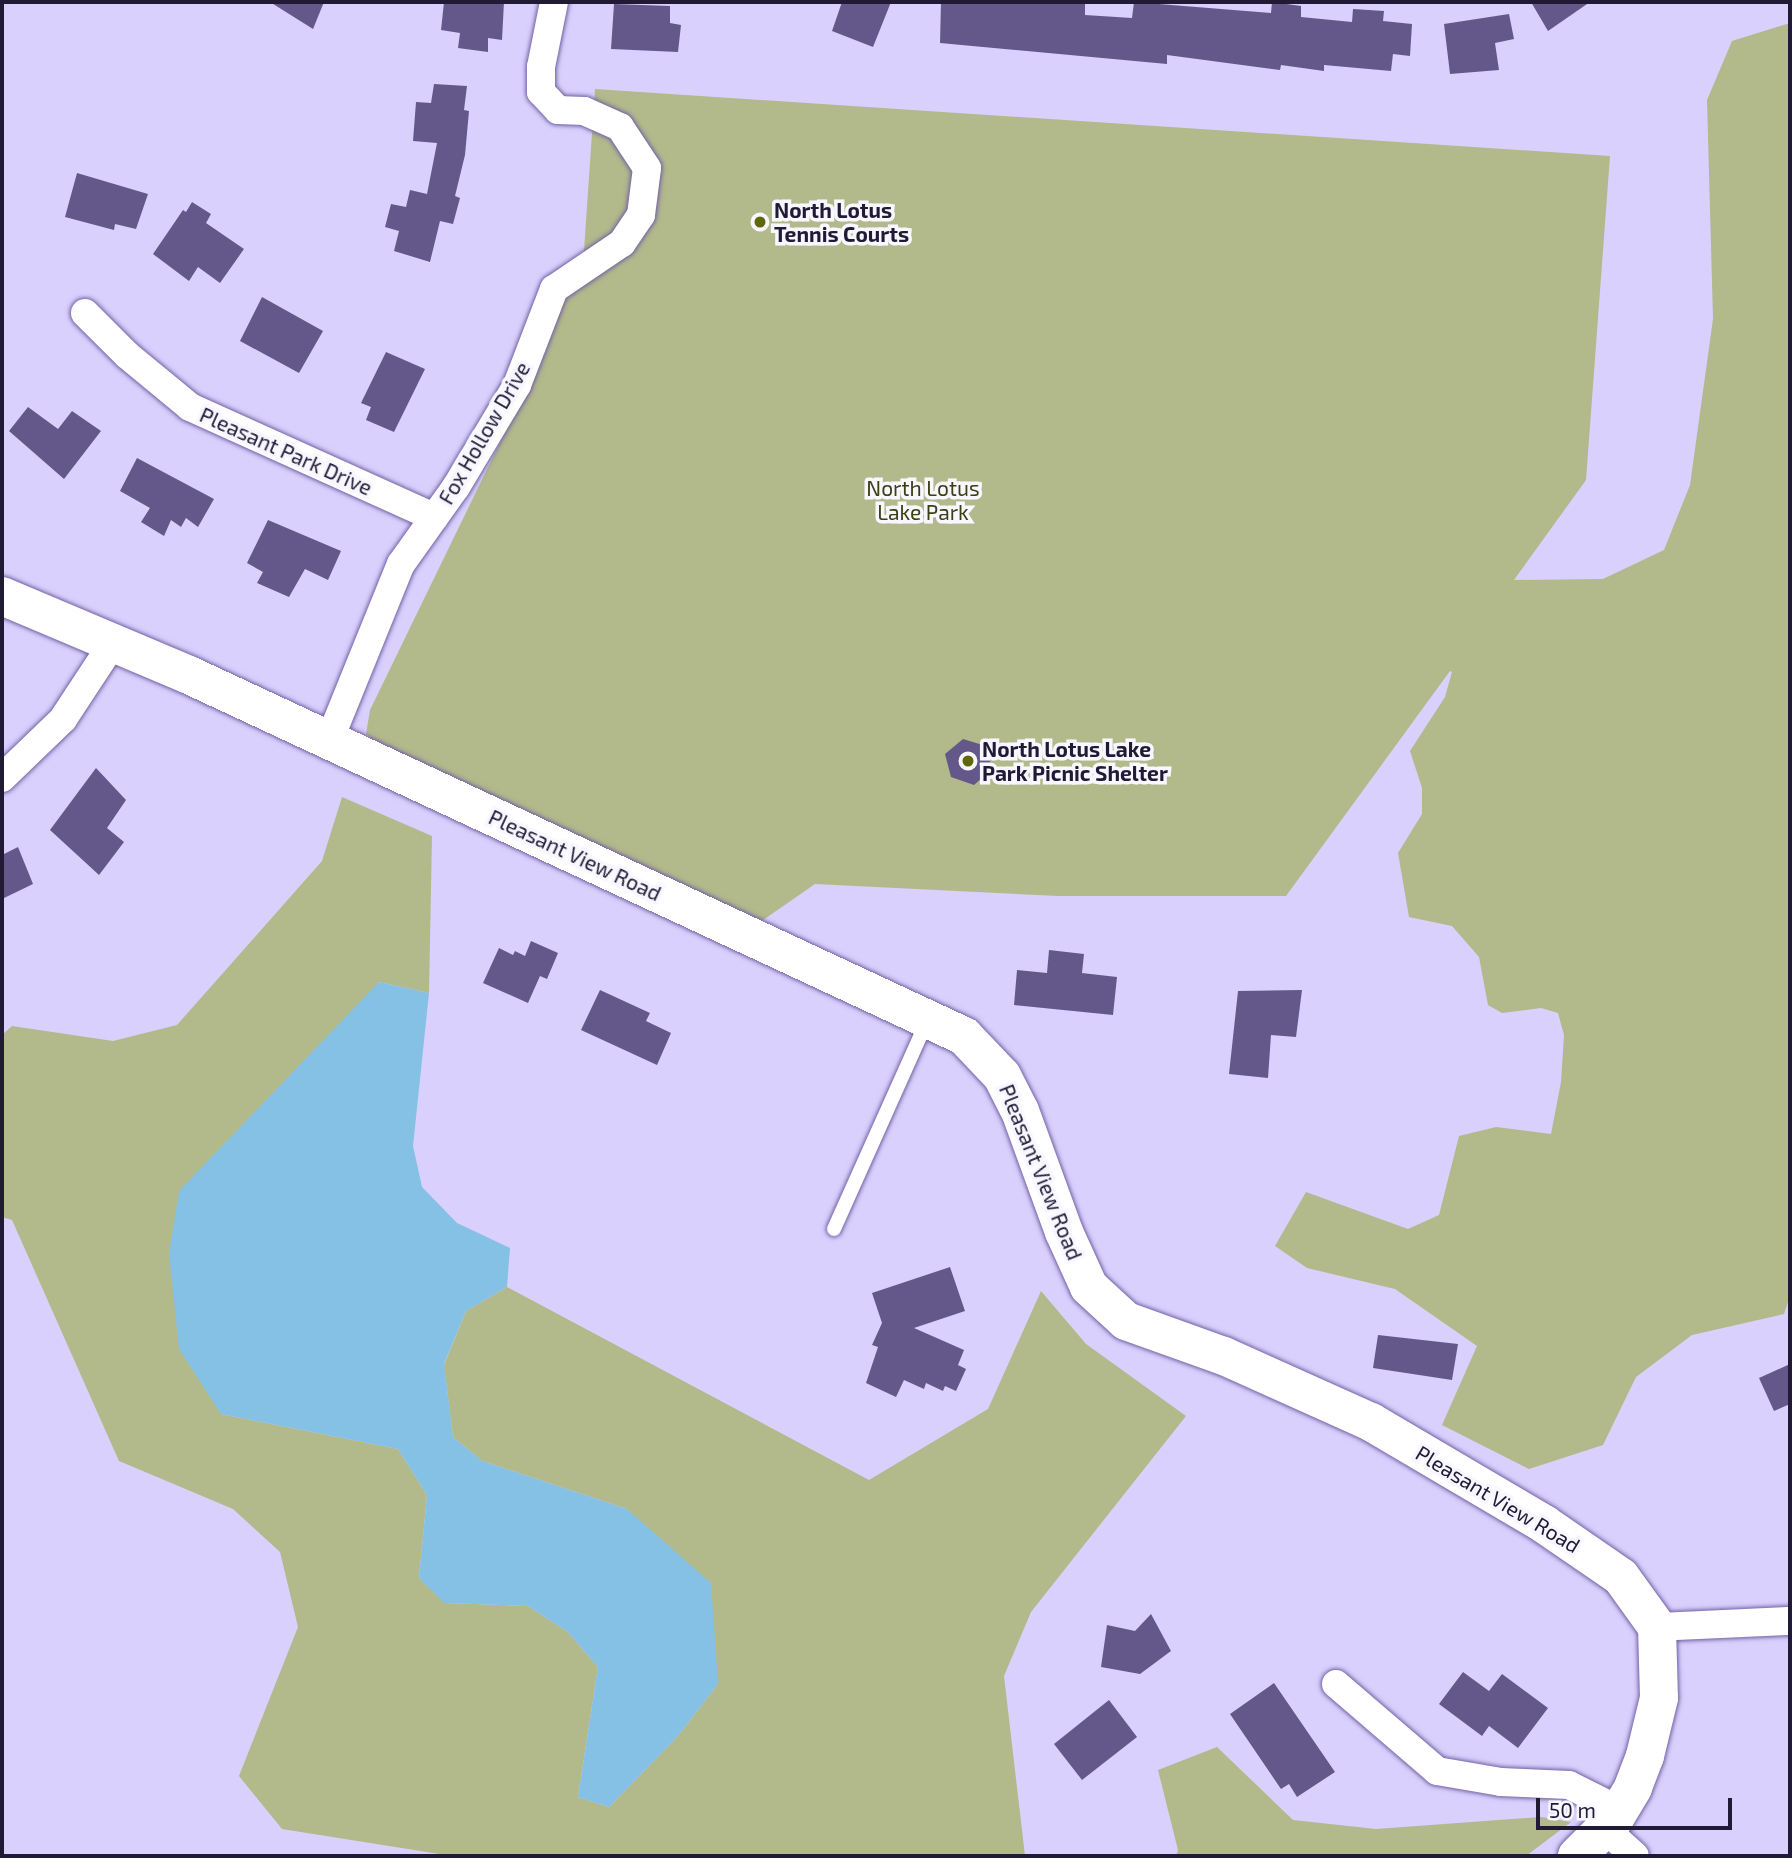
<!DOCTYPE html>
<style>
body{margin:0}
#map{position:relative;width:1792px;height:1858px;overflow:hidden;background:#d9d0fd;font-family:"Exo 2",sans-serif}
div>[style]{position:absolute}
.green>*{inset:0;background:#b2b98b}
.water>*{inset:0;background:#84c1e4}
.building>*{inset:0;background:#64588b}
.roads{filter:drop-shadow(0 0 2px #7362a5) drop-shadow(0 0 2px #7362a5)}
.lane>*{height:14px;margin:-7px;padding:0 7px;transform-origin:7px;border-radius:7px;background:#fff}
.street>*{height:28px;margin:-14px;padding:0 14px;transform-origin:14px;border-radius:14px;background:#fff}
.secondary>*{height:38px;margin:-19px;padding:0 19px;transform-origin:19px;border-radius:19px;background:#fff}
.dots>*{width:19px;height:19px;translate:-50% -50%;box-sizing:border-box;border:4px solid #f8f7ff;border-radius:50%}
span{translate:-50% -50%;white-space:nowrap;text-align:center;line-height:1.15;-webkit-text-stroke:7px #f8f7ff;paint-order:stroke}
.poi-label{font-size:21px;color:#211a35;font-weight:700}
.left{translate:0 -50%;text-align:left}
.street-label{font-size:21px;color:#211a35}
.park-label{font-size:21px;color:#3b3f12}
.frame{position:absolute;inset:0;border:4px solid #211a35;pointer-events:none}
.scale{position:absolute;left:1536px;top:1798px;width:196px;height:32px;box-sizing:border-box;border:4px solid #211a35;border-top:0;padding-left:9px;font-size:21px;line-height:24px;white-space:nowrap;color:#211a35;-webkit-text-stroke:5px #f8f7ff;paint-order:stroke}
</style>
<div id="map">
<div class="green">
<i style="clip-path:polygon(1790px 23px,1790px 1296px,1784px 1314px,1692px 1335px,1636px 1377px,1603px 1445px,1529px 1469px,1442px 1425px,1477px 1346px,1395px 1289px,1307px 1268px,1275px 1246px,1306px 1192px,1408px 1229px,1439px 1215px,1459px 1136px,1496px 1127px,1551px 1134px,1561px 1082px,1564px 1035px,1558px 1013px,1541px 1008px,1502px 1013px,1488px 1005px,1479px 957px,1452px 926px,1409px 917px,1398px 853px,1422px 814px,1422px 788px,1410px 751px,1445px 697px,1452px 672px,1450px 671px,1286px 896px,1059px 896px,815px 884px,743px 934px,390px 754px,366px 734px,370px 710px,547px 346px,561px 298px,582px 280px,595px 89px,1610px 156px,1586px 480px,1514px 580px,1603px 579px,1664px 550px,1690px 485px,1713px 319px,1707px 100px,1732px 41px)"></i>
<i style="clip-path:polygon(342px 797px,432px 836px,429px 993px,379px 982px,221px 1414px,398px 1449px,427px 1495px,419px 1578px,445px 1603px,528px 1606px,568px 1632px,598px 1667px,578px 1797px,609px 1807px,677px 1737px,718px 1684px,627px 1509px,482px 1461px,453px 1437px,444px 1365px,466px 1311px,507px 1287px,869px 1480px,988px 1409px,1041px 1291px,1086px 1344px,1186px 1416px,1031px 1612px,1004px 1676px,1025px 1856px,452px 1856px,282px 1829px,239px 1776px,298px 1627px,280px 1552px,233px 1509px,119px 1461px,12px 1220px,2px 1217px,2px 1035px,12px 1026px,113px 1041px,177px 1025px,322px 861px)"></i>
<i style="clip-path:polygon(1217px 1747px,1293px 1820px,1376px 1829px,1541px 1817px,1571px 1822px,1526px 1856px,1176px 1856px,1178px 1850px,1158px 1770px)"></i>
</div>
<div class="water">
<i style="clip-path:polygon(379px 982px,429px 993px,413px 1146px,422px 1187px,457px 1223px,510px 1248px,507px 1287px,466px 1311px,444px 1364px,453px 1437px,482px 1461px,627px 1509px,711px 1583px,718px 1684px,677px 1737px,609px 1807px,578px 1797px,598px 1667px,568px 1632px,528px 1606px,444px 1603px,419px 1578px,427px 1495px,398px 1449px,221px 1414px,179px 1349px,169px 1254px,179px 1191px)"></i>
</div>
<div class="building">
<i style="clip-path:polygon(270px 2px,324px 2px,313px 29px)"></i>
<i style="clip-path:polygon(444px 2px,504px 2px,502px 40px,488px 38px,488px 52px,458px 48px,460px 33px,441px 30px)"></i>
<i style="clip-path:polygon(842px 2px,891px 2px,873px 47px,832px 31px)"></i>
<i style="clip-path:polygon(941px 2px,1085px 2px,1085px 15px,1132px 18px,1134px 2px,1271px 13px,1272px 2px,1301px 6px,1301px 17px,1352px 22px,1353px 9px,1384px 11px,1383px 21px,1412px 24px,1410px 56px,1393px 54px,1391px 71px,1324px 65px,1324px 71px,1281px 65px,1280px 70px,1167px 55px,1167px 64px,940px 43px)"></i>
<i style="clip-path:polygon(1531px 2px,1590px 2px,1548px 31px)"></i>
<i style="clip-path:polygon(614px 4px,670px 6px,670px 23px,681px 25px,678px 52px,611px 49px)"></i>
<i style="clip-path:polygon(1509px 14px,1514px 39px,1495px 43px,1499px 70px,1450px 74px,1444px 24px)"></i>
<i style="clip-path:polygon(434px 84px,467px 86px,464px 110px,469px 111px,465px 155px,455px 196px,460px 198px,453px 224px,440px 221px,430px 262px,394px 251px,399px 231px,385px 227px,391px 204px,406px 207px,410px 190px,427px 194px,437px 143px,413px 141px,416px 102px,431px 103px)"></i>
<i style="clip-path:polygon(77px 173px,148px 194px,136px 229px,115px 224px,114px 230px,65px 217px)"></i>
<i style="clip-path:polygon(192px 202px,211px 214px,206px 223px,244px 249px,220px 283px,198px 267px,189px 281px,153px 254px,183px 210px,186px 212px)"></i>
<i style="clip-path:polygon(262px 297px,323px 331px,299px 373px,240px 341px)"></i>
<i style="clip-path:polygon(386px 352px,425px 369px,394px 432px,366px 420px,371px 407px,361px 403px)"></i>
<i style="clip-path:polygon(28px 407px,58px 429px,72px 411px,101px 431px,64px 479px,9px 431px)"></i>
<i style="clip-path:polygon(137px 458px,214px 499px,198px 527px,186px 518px,181px 527px,171px 520px,164px 536px,141px 522px,150px 508px,120px 491px)"></i>
<i style="clip-path:polygon(268px 520px,341px 551px,328px 580px,305px 569px,289px 597px,257px 583px,263px 572px,247px 563px)"></i>
<i style="clip-path:polygon(963px 739px,986px 746px,992px 769px,974px 785px,951px 777px,945px 754px)"></i>
<i style="clip-path:polygon(96px 768px,126px 800px,107px 828px,124px 842px,99px 875px,50px 830px)"></i>
<i style="clip-path:polygon(18px 847px,33px 884px,2px 899px,2px 855px)"></i>
<i style="clip-path:polygon(531px 941px,558px 953px,547px 979px,540px 976px,528px 1003px,483px 983px,499px 948px,513px 955px,515px 951px,525px 956px)"></i>
<i style="clip-path:polygon(1049px 950px,1084px 954px,1082px 973px,1117px 977px,1113px 1015px,1014px 1005px,1017px 970px,1047px 973px)"></i>
<i style="clip-path:polygon(600px 990px,650px 1013px,646px 1021px,671px 1033px,657px 1065px,581px 1030px)"></i>
<i style="clip-path:polygon(1302px 990px,1296px 1037px,1271px 1035px,1268px 1078px,1229px 1074px,1238px 991px)"></i>
<i style="clip-path:polygon(950px 1267px,965px 1311px,914px 1328px,964px 1350px,958px 1365px,966px 1369px,956px 1391px,945px 1386px,943px 1391px,926px 1383px,924px 1389px,904px 1380px,896px 1397px,866px 1383px,878px 1347px,872px 1345px,882px 1323px,872px 1293px)"></i>
<i style="clip-path:polygon(1378px 1335px,1458px 1344px,1452px 1380px,1373px 1368px)"></i>
<i style="clip-path:polygon(1790px 1364px,1790px 1404px,1774px 1411px,1759px 1378px)"></i>
<i style="clip-path:polygon(1151px 1614px,1171px 1651px,1140px 1674px,1101px 1667px,1107px 1625px,1135px 1631px)"></i>
<i style="clip-path:polygon(1463px 1672px,1489px 1691px,1502px 1674px,1548px 1708px,1518px 1748px,1489px 1726px,1482px 1736px,1439px 1704px)"></i>
<i style="clip-path:polygon(1274px 1683px,1335px 1772px,1297px 1797px,1289px 1784px,1281px 1789px,1230px 1714px)"></i>
<i style="clip-path:polygon(1109px 1700px,1137px 1737px,1082px 1780px,1054px 1744px)"></i>
</div>
<div class="roads">
<div class="lane">
<i style="left:834px;top:1229px;width:228px;rotate:-65.9deg"></i>
</div>
<div class="street">
<i style="left:85px;top:313px;width:59px;rotate:45deg"></i>
<i style="left:127px;top:355px;width:82px;rotate:39.5deg"></i>
<i style="left:190px;top:407px;width:268px;rotate:24.3deg"></i>
<i style="left:329px;top:741px;width:191px;rotate:-67.9deg"></i>
<i style="left:401px;top:564px;width:95px;rotate:-54.5deg"></i>
<i style="left:456px;top:487px;width:119px;rotate:-59.1deg"></i>
<i style="left:517px;top:385px;width:103px;rotate:-68.9deg"></i>
<i style="left:554px;top:289px;width:82px;rotate:-34.1deg"></i>
<i style="left:622px;top:243px;width:34px;rotate:-56deg"></i>
<i style="left:641px;top:215px;width:47px;rotate:-82.7deg"></i>
<i style="left:647px;top:168px;width:49px;rotate:-123.4deg"></i>
<i style="left:620px;top:127px;width:39px;rotate:-156deg"></i>
<i style="left:584px;top:111px;width:26px;rotate:-178deg"></i>
<i style="left:558px;top:110px;width:25px;rotate:-133deg"></i>
<i style="left:541px;top:92px;width:25px;rotate:-90deg"></i>
<i style="left:541px;top:67px;width:66px;rotate:-78.7deg"></i>
<i style="left:2px;top:778px;width:85px;rotate:-44deg"></i>
<i style="left:63px;top:719px;width:91px;rotate:-56.7deg"></i>
<i style="left:1657px;top:1627px;width:133px;rotate:-2.6deg"></i>
<i style="left:1336px;top:1684px;width:133px;rotate:40.7deg"></i>
<i style="left:1437px;top:1771px;width:65px;rotate:9.8deg"></i>
<i style="left:1501px;top:1782px;width:68px;rotate:2.5deg"></i>
<i style="left:1569px;top:1785px;width:56px;rotate:26.6deg"></i>
<i style="left:1605px;top:1829px;width:40px;rotate:42deg"></i>
</div>
<div class="secondary">
<i style="left:2px;top:596px;width:203px;rotate:22.9deg"></i>
<i style="left:189px;top:675px;width:855px;rotate:24.98deg"></i>
<i style="left:964px;top:1036px;width:55px;rotate:46.5deg"></i>
<i style="left:1002px;top:1076px;width:39px;rotate:63deg"></i>
<i style="left:1020px;top:1111px;width:129px;rotate:70deg"></i>
<i style="left:1064px;top:1232px;width:60px;rotate:65.6deg"></i>
<i style="left:1089px;top:1287px;width:50px;rotate:42.6deg"></i>
<i style="left:1126px;top:1321px;width:104px;rotate:19.7deg"></i>
<i style="left:1224px;top:1356px;width:161px;rotate:24.2deg"></i>
<i style="left:1371px;top:1422px;width:201px;rotate:30.5deg"></i>
<i style="left:1544px;top:1524px;width:93px;rotate:34.5deg"></i>
<i style="left:1621px;top:1577px;width:62px;rotate:54.2deg"></i>
<i style="left:1657px;top:1627px;width:71px;rotate:88.4deg"></i>
<i style="left:1659px;top:1698px;width:60px;rotate:103.6deg"></i>
<i style="left:1645px;top:1756px;width:34px;rotate:111deg"></i>
<i style="left:1633px;top:1788px;width:35px;rotate:121deg"></i>
<i style="left:1615px;top:1818px;width:54px;rotate:135deg"></i>
</div>
</div>
<div class="dots">
<i style="left:760px;top:222px;background:#606708"></i>
<i style="left:968px;top:761px;background:#606708"></i>
</div>
<div class="poi-label">
<span class="left" style="left:774px;top:222px">North Lotus<br>Tennis Courts</span>
<span class="left" style="left:982px;top:761px">North Lotus Lake<br>Park Picnic Shelter</span>
</div>
<div class="street-label">
<span style="left:484px;top:433px;rotate:-60deg">Fox Hollow Drive</span>
<span style="left:286px;top:451px;rotate:24deg">Pleasant Park Drive</span>
<span style="left:575px;top:855px;rotate:25deg">Pleasant View Road</span>
<span style="left:1041px;top:1172px;rotate:68deg">Pleasant View Road</span>
<span style="left:1498px;top:1499px;rotate:31deg">Pleasant View Road</span>
</div>
<div class="park-label">
<span style="left:923px;top:500px">North Lotus<br>Lake Park</span>
</div>
<div class="frame"></div>
<div class="scale">50 m</div>
</div>
